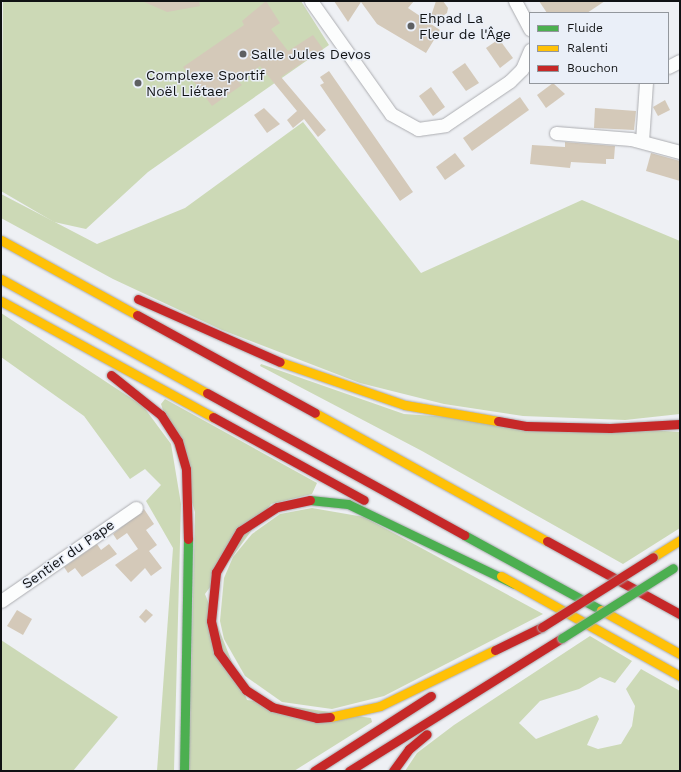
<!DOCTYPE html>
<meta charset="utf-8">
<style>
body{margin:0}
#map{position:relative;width:681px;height:772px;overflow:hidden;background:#eef0f4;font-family:"Work Sans",sans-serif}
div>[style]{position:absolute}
.green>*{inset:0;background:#ccd9b6}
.building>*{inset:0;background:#d4c9b9}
.roads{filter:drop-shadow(0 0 1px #acadb1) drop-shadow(0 0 1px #acadb1)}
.street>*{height:13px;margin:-6.5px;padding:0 6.5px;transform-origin:6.5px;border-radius:6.5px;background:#fcfdfd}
.fast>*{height:9px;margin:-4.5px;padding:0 4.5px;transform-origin:4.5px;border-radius:4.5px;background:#4caf50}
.slow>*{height:9px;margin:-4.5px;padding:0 4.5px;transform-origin:4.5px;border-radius:4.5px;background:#ffc107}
.jam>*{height:9px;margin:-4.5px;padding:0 4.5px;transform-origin:4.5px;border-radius:4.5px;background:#c62828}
.bridges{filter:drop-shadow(0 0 1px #acadb1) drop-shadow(0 0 1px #acadb1)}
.fast-bridge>*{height:9px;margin:-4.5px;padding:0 4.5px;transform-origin:4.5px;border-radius:4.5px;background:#4caf50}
.jam-bridge>*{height:9px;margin:-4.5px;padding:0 4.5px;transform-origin:4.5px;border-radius:4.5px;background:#c62828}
.dots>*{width:11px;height:11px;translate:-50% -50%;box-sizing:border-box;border:2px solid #eaeff8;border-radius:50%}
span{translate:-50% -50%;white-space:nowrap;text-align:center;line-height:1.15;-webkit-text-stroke:3px #eaeff8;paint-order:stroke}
.poi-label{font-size:14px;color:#101214}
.left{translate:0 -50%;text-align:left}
.street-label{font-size:14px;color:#101214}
.frame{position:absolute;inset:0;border:2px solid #101214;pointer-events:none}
.legend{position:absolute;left:529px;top:12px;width:140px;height:72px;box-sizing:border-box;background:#eaeff8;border:1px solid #93979d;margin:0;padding:5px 7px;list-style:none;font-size:12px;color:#101214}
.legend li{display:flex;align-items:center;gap:8px;height:20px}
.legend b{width:20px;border:1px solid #93979d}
</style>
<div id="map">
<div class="green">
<i style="clip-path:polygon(3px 1px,301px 1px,329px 45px,148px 172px,86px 229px,54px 222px,1px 191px)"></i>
<i style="clip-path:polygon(303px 122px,421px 273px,582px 200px,680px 241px,680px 414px,625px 420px,523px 416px,444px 404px,360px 383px,222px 330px,113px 279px,1px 218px,1px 194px,97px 244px,185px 208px)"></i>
<i style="clip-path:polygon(1px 313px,143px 406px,171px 444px,181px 504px,174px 771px,157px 771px,173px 548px,146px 501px,161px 485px,145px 469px,130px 479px,84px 416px,1px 357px)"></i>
<i style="clip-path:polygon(261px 364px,404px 414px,680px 432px,680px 528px,623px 564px,422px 451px,260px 366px)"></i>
<i style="clip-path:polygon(165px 399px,317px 483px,312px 494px,271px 504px,205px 594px,247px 700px,371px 718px,372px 722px,294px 771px,189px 771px,195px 512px,161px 404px)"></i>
<i style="clip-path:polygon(312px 508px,364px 517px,543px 614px,384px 696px,332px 709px,282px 702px,245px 676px,224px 639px,220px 621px,224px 578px,233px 557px,252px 534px,280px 514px)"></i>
<i style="clip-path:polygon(590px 636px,632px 661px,615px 683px,600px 677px,579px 689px,540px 701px,519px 723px,536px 739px,597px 715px,599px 719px,587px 745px,598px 749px,621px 744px,632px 726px,635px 706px,626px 689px,641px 669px,680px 691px,680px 771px,405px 771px,417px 753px,454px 725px)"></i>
<i style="clip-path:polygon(1px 640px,118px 717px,73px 771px,1px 771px)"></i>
</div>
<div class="building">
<i style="clip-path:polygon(142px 1px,199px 1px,200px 6px,167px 12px)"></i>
<i style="clip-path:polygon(266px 1px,280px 23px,271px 29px,288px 51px,313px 35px,323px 49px,281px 77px,326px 130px,318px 137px,304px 119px,293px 128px,287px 120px,297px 111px,260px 66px,239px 82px,242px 85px,212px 106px,183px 67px,244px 25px,242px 21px)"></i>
<i style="clip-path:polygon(334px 1px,414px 1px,408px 8px,429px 22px,436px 1px,443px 1px,448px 8px,447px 13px,431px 24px,440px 30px,426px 53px,377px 24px,361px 2px,348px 22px)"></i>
<i style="clip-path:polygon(539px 1px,605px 1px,587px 13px,547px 13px)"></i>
<i style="clip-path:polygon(499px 39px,513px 58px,500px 68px,486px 48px)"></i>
<i style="clip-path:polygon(465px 63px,479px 83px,466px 91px,452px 72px)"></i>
<i style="clip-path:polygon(329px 71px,413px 192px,400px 201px,320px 85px,324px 83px,320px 77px)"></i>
<i style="clip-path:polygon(553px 83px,565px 94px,546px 108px,537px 95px)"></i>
<i style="clip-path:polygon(431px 87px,445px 107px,433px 116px,419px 96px)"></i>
<i style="clip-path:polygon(520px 97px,529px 110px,472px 151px,463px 138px)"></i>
<i style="clip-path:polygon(665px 100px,670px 110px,658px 116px,653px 107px)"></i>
<i style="clip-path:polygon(264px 108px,280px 124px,267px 133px,254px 115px)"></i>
<i style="clip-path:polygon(595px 108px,636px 111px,634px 130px,594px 128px)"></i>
<i style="clip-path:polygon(565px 142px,615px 146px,614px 159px,606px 159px,606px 164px,571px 162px,570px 168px,530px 164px,532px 145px,565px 147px)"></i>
<i style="clip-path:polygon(455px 153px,465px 166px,445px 180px,436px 167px)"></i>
<i style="clip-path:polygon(651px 153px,680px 161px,680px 181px,646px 171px)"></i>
<i style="clip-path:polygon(144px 509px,154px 524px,146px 530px,157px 545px,149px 551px,162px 568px,151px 576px,145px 568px,131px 582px,115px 565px,138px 549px,127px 533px,117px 540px,113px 534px)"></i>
<i style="clip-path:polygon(97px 544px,101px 550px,109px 544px,117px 554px,82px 577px,75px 568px,68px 573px,64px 567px)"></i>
<i style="clip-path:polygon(146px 609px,153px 615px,145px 623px,139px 617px)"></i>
<i style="clip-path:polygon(17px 610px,32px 619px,23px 635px,7px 626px)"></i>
</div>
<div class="roads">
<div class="street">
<i style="left:311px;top:1px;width:138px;rotate:54.7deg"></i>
<i style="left:391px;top:114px;width:31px;rotate:29deg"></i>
<i style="left:418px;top:129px;width:27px;rotate:-8deg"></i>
<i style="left:445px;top:125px;width:78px;rotate:-34.1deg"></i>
<i style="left:510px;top:81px;width:17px;rotate:-45deg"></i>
<i style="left:522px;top:69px;width:21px;rotate:-67deg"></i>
<i style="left:515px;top:1px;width:32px;rotate:62deg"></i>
<i style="left:668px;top:67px;width:13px;rotate:-27deg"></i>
<i style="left:556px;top:133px;width:75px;rotate:4.6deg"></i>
<i style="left:631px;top:139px;width:51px;rotate:14.9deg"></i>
<i style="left:642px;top:141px;width:58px;rotate:-86.1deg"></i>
<i style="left:1px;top:601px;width:164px;rotate:-34.6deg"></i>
</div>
<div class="fast">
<i style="left:310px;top:500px;width:38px;rotate:6deg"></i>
<i style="left:348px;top:504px;width:184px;rotate:25.7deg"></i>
<i style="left:464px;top:535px;width:156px;rotate:28.7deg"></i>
<i style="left:184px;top:771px;width:232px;rotate:-89deg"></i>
</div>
<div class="slow">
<i style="left:1px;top:240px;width:155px;rotate:28.9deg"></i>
<i style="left:1px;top:279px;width:235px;rotate:29deg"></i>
<i style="left:1px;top:301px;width:242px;rotate:28.7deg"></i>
<i style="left:280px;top:362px;width:132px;rotate:19deg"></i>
<i style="left:405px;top:405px;width:94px;rotate:9.8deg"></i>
<i style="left:315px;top:413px;width:265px;rotate:28.9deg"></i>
<i style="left:653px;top:557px;width:32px;rotate:-32deg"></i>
<i style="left:501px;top:576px;width:205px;rotate:29.2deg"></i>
<i style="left:601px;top:610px;width:90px;rotate:29.1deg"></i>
<i style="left:330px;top:717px;width:51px;rotate:-12.4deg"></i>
<i style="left:380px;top:706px;width:128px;rotate:-26deg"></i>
</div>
<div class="jam">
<i style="left:138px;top:299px;width:155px;rotate:23.9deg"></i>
<i style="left:137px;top:315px;width:203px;rotate:28.8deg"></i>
<i style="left:111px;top:375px;width:64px;rotate:38.7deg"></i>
<i style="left:161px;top:415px;width:31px;rotate:57deg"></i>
<i style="left:178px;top:441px;width:29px;rotate:74deg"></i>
<i style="left:186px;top:469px;width:70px;rotate:88.4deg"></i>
<i style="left:207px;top:393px;width:294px;rotate:28.9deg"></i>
<i style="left:213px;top:417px;width:172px;rotate:28.8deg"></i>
<i style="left:498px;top:421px;width:28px;rotate:10deg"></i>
<i style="left:526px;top:426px;width:84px;rotate:1.4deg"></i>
<i style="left:610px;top:428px;width:70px;rotate:-3.3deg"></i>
<i style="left:310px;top:500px;width:34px;rotate:168deg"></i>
<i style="left:277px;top:507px;width:44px;rotate:147deg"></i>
<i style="left:240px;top:531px;width:48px;rotate:120.3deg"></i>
<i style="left:216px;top:572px;width:49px;rotate:95.8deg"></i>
<i style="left:211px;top:621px;width:32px;rotate:77deg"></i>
<i style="left:218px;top:652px;width:47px;rotate:53.6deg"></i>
<i style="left:246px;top:690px;width:31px;rotate:33deg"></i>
<i style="left:272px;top:707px;width:46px;rotate:13.7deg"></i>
<i style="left:317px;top:718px;width:13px;rotate:-4deg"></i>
<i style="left:547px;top:541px;width:152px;rotate:28.8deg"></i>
<i style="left:495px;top:650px;width:52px;rotate:-26.1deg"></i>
<i style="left:314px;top:771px;width:139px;rotate:-32.7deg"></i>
<i style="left:349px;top:771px;width:251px;rotate:-32deg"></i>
<i style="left:393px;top:771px;width:27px;rotate:-54deg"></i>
<i style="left:409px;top:749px;width:23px;rotate:-40deg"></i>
</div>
</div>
<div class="bridges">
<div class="fast-bridge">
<i style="left:562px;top:638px;width:131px;rotate:-32.2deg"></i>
</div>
<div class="jam-bridge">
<i style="left:542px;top:627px;width:131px;rotate:-32.2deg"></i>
</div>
</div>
<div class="dots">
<i style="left:411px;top:26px;background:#5e6062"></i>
<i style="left:243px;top:54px;background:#5e6062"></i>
<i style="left:138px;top:83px;background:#5e6062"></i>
</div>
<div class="poi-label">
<span class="left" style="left:419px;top:26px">Ehpad La<br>Fleur de l'Âge</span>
<span class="left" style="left:251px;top:54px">Salle Jules Devos</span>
<span class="left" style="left:146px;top:83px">Complexe Sportif<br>Noël Liétaer</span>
</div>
<div class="street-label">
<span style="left:68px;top:554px;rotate:-35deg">Sentier du Pape</span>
</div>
<div class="frame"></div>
<ul class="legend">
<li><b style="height:5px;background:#4caf50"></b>Fluide</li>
<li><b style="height:5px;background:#ffc107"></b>Ralenti</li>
<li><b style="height:5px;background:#c62828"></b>Bouchon</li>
</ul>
</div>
